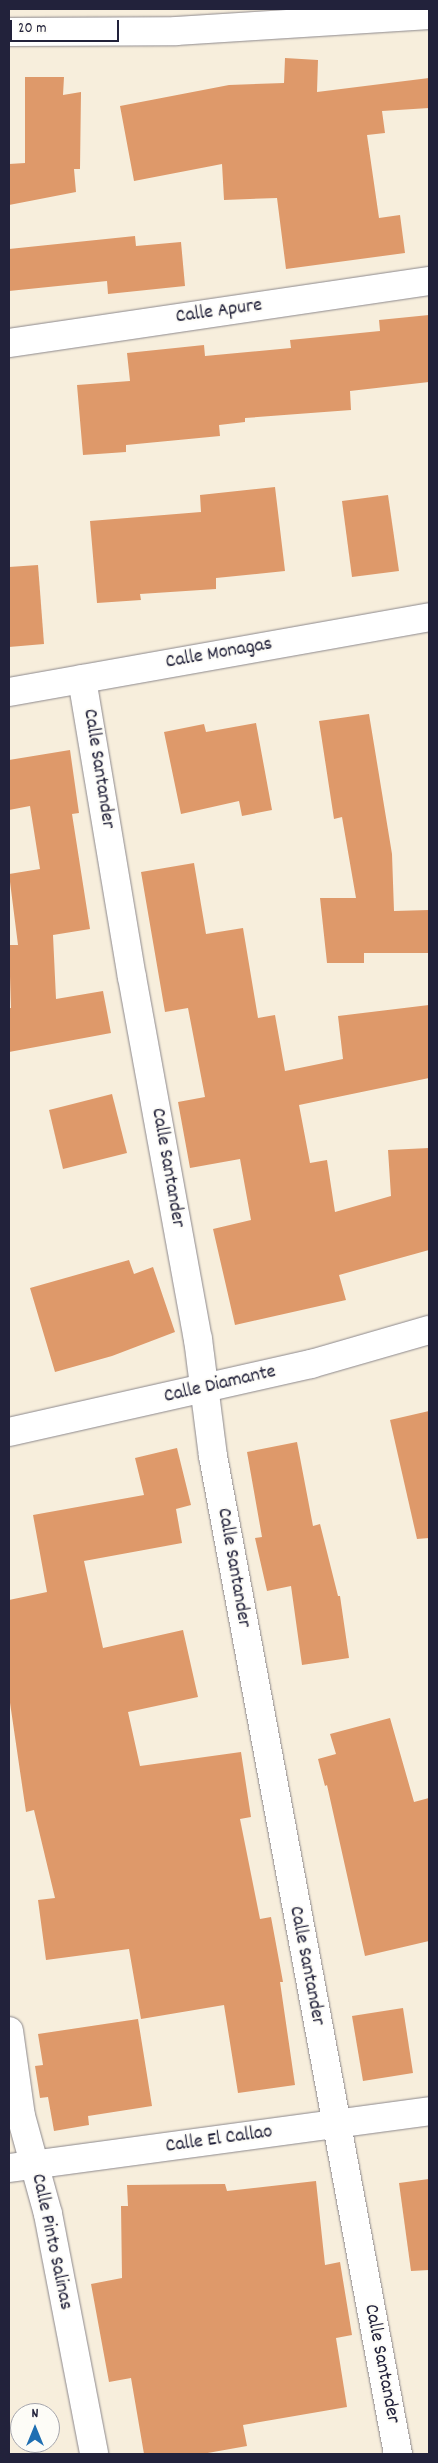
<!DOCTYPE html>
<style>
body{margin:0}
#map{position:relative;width:438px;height:2463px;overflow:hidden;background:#f7eedc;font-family:Dekko,sans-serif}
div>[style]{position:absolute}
.building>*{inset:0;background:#de996a}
.roads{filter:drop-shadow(0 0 1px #8c888c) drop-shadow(0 0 1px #8c888c)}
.minor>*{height:28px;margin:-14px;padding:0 14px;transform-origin:14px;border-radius:14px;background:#fff}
span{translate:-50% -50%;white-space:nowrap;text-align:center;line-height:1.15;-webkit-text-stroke:4px #fdfcf7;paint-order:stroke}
.street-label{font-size:20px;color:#22223b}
.frame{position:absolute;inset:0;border:10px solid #22223b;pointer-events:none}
.north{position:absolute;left:10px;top:2403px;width:50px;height:50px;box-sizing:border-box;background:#fdfcf7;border:1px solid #a5a5ac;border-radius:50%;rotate:0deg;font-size:14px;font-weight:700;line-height:20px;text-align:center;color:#22223b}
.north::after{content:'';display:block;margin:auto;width:18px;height:22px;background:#1f6fb2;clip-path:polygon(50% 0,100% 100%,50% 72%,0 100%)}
.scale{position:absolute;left:10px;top:20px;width:109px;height:22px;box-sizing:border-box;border:2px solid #22223b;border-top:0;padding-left:6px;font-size:15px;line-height:18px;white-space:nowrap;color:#22223b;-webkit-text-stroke:4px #fdfcf7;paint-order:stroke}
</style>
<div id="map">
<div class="building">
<i style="clip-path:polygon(285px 58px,318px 60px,317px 92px,429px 78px,429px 108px,382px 111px,385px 133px,367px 135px,379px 218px,400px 215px,405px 253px,286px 269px,277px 198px,224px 200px,222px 164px,134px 181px,120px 106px,229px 85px,284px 83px)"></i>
<i style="clip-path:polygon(25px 77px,64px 77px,63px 95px,81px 92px,80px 169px,74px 169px,76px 192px,9px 205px,9px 164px,25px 163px)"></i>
<i style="clip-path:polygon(135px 236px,136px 246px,181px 242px,185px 286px,108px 294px,107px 281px,9px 291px,9px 249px)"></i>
<i style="clip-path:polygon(429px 315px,429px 382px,350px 391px,351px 410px,245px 418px,245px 422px,219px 425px,220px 436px,126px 445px,126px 452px,83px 455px,77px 385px,130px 381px,127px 353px,204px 345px,205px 356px,291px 348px,290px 340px,380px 331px,379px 320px)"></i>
<i style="clip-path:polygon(275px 487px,285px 571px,216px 578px,216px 589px,140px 594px,141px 600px,97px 603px,90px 521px,201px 512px,200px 495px)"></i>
<i style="clip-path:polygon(388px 495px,399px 571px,352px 577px,342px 501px)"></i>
<i style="clip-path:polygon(38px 565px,44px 644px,9px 647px,9px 567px)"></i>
<i style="clip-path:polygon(369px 714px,392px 854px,394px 911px,429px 910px,429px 953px,364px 953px,364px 963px,327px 963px,320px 898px,356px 898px,342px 817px,334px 819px,319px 721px)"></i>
<i style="clip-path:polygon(256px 723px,272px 810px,242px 816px,239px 801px,181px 814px,164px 732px,204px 724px,206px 732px)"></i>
<i style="clip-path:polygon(70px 750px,79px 813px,72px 814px,90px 929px,53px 935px,56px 999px,103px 991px,111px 1033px,9px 1052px,9px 1008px,11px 1008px,9px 945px,18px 945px,9px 874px,40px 869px,30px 806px,9px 810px,9px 760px)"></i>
<i style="clip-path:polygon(194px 863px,206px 934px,243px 928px,258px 1018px,275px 1015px,285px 1071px,343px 1059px,338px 1016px,429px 1005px,429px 1078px,299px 1105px,310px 1163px,327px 1160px,335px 1212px,391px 1196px,388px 1150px,429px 1148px,429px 1250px,339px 1275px,346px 1300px,235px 1325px,213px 1229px,251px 1220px,240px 1159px,190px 1168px,178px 1102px,205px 1097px,188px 1008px,165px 1012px,141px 872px)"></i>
<i style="clip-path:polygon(112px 1094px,127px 1153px,63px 1169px,49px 1110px)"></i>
<i style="clip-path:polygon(129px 1260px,134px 1274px,153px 1267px,175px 1332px,112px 1356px,55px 1372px,30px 1288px)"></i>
<i style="clip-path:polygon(429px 1411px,429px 1538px,417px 1539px,390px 1420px)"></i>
<i style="clip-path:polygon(297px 1442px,313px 1526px,320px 1524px,338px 1596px,340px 1596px,349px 1658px,302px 1665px,291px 1586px,267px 1591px,255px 1538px,262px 1537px,247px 1452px)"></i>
<i style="clip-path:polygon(177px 1448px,191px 1505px,176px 1509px,182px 1543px,84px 1561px,103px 1648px,183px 1630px,198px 1697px,128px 1712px,140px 1766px,241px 1752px,251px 1817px,240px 1819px,260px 1919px,271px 1917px,283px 1982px,280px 1982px,295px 2085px,238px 2093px,224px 2005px,141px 2019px,129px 1949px,46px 1960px,38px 1900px,55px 1898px,34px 1810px,26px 1812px,9px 1696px,9px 1600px,47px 1592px,33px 1515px,144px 1495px,135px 1458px)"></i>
<i style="clip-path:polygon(390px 1718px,414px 1802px,429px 1798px,429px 1941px,365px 1956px,327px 1785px,325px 1786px,318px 1759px,336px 1754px,330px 1734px)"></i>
<i style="clip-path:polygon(403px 2008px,413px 2073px,363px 2081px,352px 2016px)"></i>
<i style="clip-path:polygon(138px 2019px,152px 2106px,88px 2116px,89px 2125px,54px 2131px,48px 2097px,40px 2098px,35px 2066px,43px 2065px,38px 2034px)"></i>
<i style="clip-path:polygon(429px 2179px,429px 2270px,411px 2271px,399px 2183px)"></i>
<i style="clip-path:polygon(316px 2181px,325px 2265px,340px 2262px,352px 2335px,336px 2338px,347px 2407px,243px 2425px,247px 2446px,202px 2454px,144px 2454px,131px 2378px,109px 2382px,91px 2284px,122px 2278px,121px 2206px,128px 2206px,127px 2185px,225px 2184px,227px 2191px)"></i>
</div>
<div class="roads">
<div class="minor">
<i style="left:9px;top:32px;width:167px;rotate:-0.3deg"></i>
<i style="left:176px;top:31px;width:254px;rotate:-3.6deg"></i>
<i style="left:9px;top:343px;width:425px;rotate:-8.4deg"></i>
<i style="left:82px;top:679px;width:302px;rotate:80.5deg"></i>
<i style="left:132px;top:977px;width:368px;rotate:79.7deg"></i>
<i style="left:198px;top:1339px;width:118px;rotate:82.7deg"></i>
<i style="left:213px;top:1456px;width:1015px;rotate:79.5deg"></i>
<i style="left:9px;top:692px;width:427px;rotate:-10.1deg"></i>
<i style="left:9px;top:1432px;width:310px;rotate:-12.7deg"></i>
<i style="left:311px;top:1364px;width:123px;rotate:-16.1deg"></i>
<i style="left:9px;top:2031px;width:86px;rotate:82deg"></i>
<i style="left:21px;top:2116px;width:102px;rotate:74.6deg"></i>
<i style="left:48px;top:2214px;width:244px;rotate:79.1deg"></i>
<i style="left:9px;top:2168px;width:424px;rotate:-7.7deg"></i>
</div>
</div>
<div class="street-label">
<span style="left:219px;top:312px;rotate:-8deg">Calle Apure</span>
<span style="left:219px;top:654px;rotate:-10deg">Calle Monagas</span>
<span style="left:98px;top:769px;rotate:81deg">Calle Santander</span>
<span style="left:167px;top:1168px;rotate:80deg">Calle Santander</span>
<span style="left:220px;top:1385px;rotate:-13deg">Calle Diamante</span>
<span style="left:233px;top:1568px;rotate:80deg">Calle Santander</span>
<span style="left:306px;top:1966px;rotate:79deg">Calle Santander</span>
<span style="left:219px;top:2140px;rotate:-8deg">Calle El Callao</span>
<span style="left:51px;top:2242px;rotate:78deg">Calle Pinto Salinas</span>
<span style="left:381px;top:2364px;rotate:79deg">Calle Santander</span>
</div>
<div class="frame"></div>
<div class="north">N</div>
<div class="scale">20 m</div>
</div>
